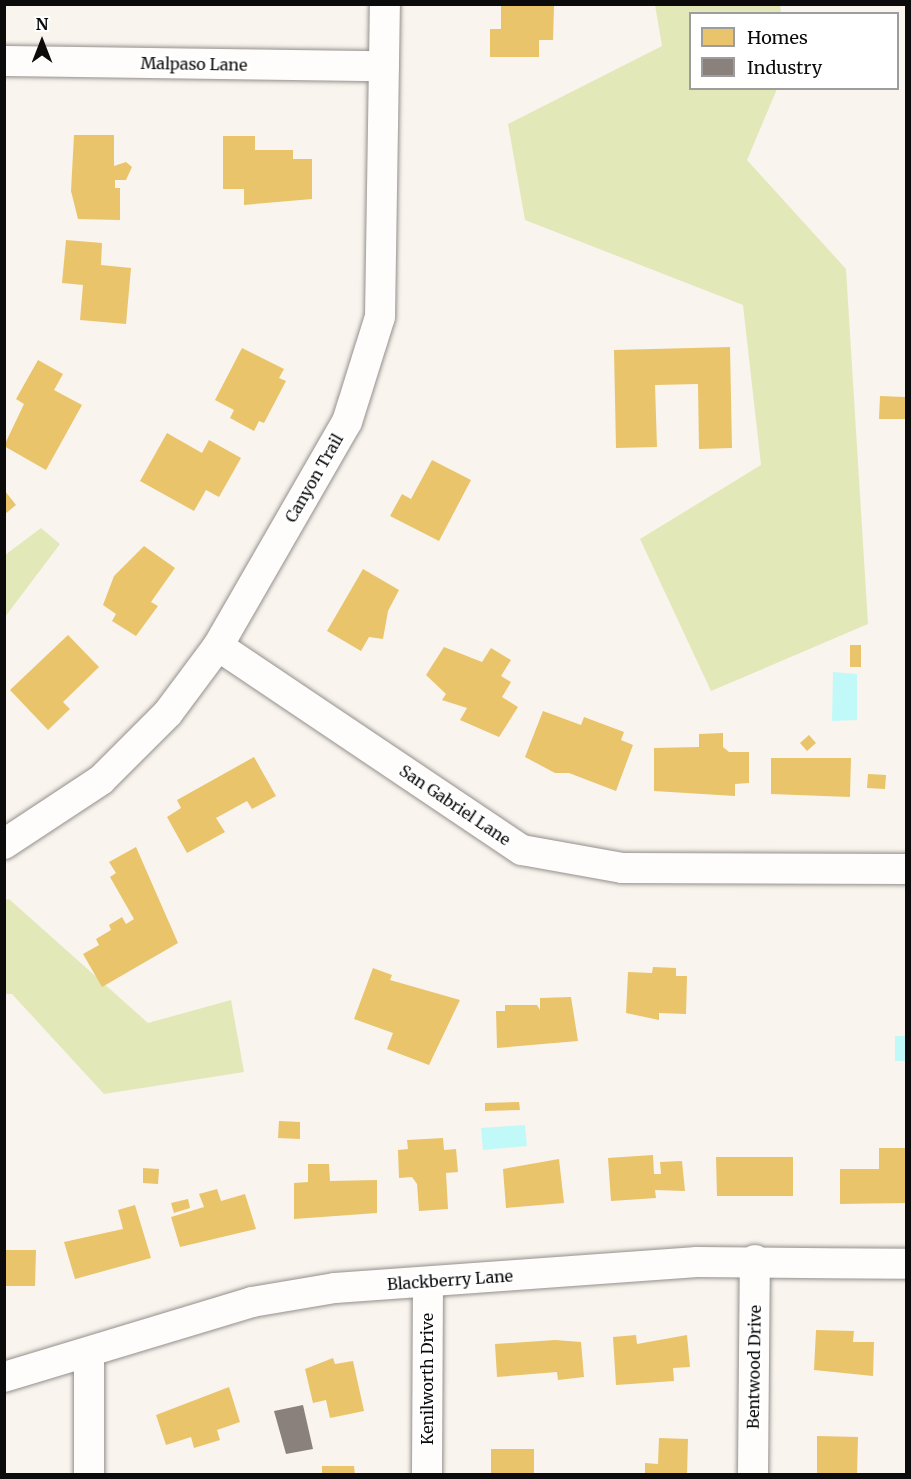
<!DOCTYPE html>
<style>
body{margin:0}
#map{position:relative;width:911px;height:1479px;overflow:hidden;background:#faf4ee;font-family:Merriweather,serif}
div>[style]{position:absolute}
.forest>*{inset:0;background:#e3e8b9}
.water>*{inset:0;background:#c1f9f8}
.homes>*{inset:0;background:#e9c46a}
.industry>*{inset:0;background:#8a817c}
.roads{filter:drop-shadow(0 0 2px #93908d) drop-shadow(0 0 2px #93908d)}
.street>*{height:30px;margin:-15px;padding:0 15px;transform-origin:15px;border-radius:15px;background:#fefdfc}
span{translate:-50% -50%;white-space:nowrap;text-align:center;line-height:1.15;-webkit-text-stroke:6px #fff;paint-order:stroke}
.street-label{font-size:16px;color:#0b0b0b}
.frame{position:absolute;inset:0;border:6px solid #0b0b0b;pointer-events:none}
.legend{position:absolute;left:689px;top:12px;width:210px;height:78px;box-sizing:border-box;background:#fff;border:2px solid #9d9d9d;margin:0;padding:8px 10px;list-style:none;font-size:18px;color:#0b0b0b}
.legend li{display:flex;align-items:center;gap:12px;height:30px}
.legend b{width:30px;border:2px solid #9d9d9d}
.north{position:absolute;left:12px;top:12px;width:60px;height:60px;-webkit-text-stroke:4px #fff;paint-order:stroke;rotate:0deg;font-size:16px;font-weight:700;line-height:24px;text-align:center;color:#0b0b0b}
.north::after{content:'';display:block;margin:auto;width:21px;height:27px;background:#0b0b0b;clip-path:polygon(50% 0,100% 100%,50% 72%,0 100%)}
</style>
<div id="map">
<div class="forest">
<i style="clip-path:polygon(655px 5px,780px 5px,781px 13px,690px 14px,690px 88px,777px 89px,747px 160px,846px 269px,868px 624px,711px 691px,640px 539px,761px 465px,743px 305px,525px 220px,508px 124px,662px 46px)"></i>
<i style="clip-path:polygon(41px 528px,60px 544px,5px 617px,5px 555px)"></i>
<i style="clip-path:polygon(9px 899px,148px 1023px,231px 1000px,244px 1072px,104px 1094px,12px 994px,5px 994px,4px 900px)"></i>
</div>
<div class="water">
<i style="clip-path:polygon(833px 672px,857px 674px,857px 720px,832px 721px)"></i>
<i style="clip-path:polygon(895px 1036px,906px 1036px,906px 1061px,895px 1061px)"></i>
<i style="clip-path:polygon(525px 1125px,527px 1146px,483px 1150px,481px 1128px)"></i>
</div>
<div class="homes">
<i style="clip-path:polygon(501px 4px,554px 6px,553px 40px,539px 40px,539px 57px,490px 57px,490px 29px,501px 29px)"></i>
<i style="clip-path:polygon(74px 135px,114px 135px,114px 166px,126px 162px,132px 167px,126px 180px,115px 180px,115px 188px,120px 188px,120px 220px,78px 219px,71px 191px)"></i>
<i style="clip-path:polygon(223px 136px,255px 136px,255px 150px,293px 150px,293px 159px,312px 159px,312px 199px,244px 205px,244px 189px,223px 189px)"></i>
<i style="clip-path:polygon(66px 240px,102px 243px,101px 265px,131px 268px,126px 324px,80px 320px,83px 285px,62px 283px)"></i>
<i style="clip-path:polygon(730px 347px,732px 448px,699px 449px,698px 384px,655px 385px,657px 447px,616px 448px,614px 350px)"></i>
<i style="clip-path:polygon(242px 348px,284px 369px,279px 378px,286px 381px,264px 423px,259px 421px,254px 431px,230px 418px,234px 410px,215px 400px)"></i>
<i style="clip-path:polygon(38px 360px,63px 374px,54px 390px,82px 405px,46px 470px,4px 446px,24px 404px,16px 399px)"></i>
<i style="clip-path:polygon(880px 396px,905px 397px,905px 419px,879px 419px)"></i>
<i style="clip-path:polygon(167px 433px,202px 453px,209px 440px,241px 458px,219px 497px,206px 490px,194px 511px,140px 481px)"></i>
<i style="clip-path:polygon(432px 460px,471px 480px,439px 541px,390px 516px,402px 494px,411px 499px)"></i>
<i style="clip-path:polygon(5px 491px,16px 505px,5px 514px)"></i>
<i style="clip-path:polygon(144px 546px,175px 568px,151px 602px,158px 606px,136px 636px,112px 621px,116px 614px,103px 605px,114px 576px)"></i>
<i style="clip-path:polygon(363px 569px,399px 590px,388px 611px,383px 639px,369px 637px,361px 651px,327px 631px)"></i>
<i style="clip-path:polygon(68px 635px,99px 667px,63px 702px,70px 709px,48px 730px,10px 690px)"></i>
<i style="clip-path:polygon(850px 645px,861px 645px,861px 667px,850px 667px)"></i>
<i style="clip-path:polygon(444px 647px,482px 662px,491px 648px,511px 660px,501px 676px,511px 682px,502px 697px,518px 707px,499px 737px,460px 720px,467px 708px,442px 700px,446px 694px,426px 675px)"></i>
<i style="clip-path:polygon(543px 711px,581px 725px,584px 717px,624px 732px,621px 740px,633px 745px,616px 791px,569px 773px,555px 773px,525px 757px)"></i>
<i style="clip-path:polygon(723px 733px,723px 747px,729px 752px,749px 752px,749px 783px,735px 784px,735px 796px,654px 791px,654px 748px,699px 747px,699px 734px)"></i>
<i style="clip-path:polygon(809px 735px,816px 743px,807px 751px,800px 743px)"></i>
<i style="clip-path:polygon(254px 757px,276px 796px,252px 809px,247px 801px,216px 818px,225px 832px,187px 853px,167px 817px,181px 808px,177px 800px)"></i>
<i style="clip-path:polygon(771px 758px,851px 758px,850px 797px,771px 794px)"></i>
<i style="clip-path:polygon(868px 774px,886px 775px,885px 789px,867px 788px)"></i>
<i style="clip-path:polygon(136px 847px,178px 943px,102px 987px,83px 954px,99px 945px,96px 939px,111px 930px,109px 925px,122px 917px,126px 924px,134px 919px,110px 877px,116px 873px,109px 862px)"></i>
<i style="clip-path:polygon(653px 967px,676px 968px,676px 976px,687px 976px,686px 1014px,659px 1013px,659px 1020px,626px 1013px,628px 972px,652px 973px)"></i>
<i style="clip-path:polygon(373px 968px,392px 975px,390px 980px,460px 1000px,429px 1065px,387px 1049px,393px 1033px,354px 1019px)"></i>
<i style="clip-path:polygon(571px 997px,578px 1041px,497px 1048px,496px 1011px,505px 1011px,505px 1005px,537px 1005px,540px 1010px,540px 998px)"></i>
<i style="clip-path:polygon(519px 1102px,520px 1110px,485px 1111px,485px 1103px)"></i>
<i style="clip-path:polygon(279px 1121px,300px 1122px,300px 1139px,278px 1138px)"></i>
<i style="clip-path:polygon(443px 1138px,444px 1150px,456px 1149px,458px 1172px,446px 1173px,448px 1209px,419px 1211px,417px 1184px,412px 1177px,399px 1178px,398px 1150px,408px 1149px,407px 1140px)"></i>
<i style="clip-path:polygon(879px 1148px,906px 1148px,906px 1203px,840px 1204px,840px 1169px,879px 1169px)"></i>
<i style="clip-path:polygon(653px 1155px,654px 1174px,661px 1174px,660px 1162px,682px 1161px,685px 1191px,655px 1190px,656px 1198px,611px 1201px,608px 1158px)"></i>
<i style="clip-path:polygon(716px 1157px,793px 1157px,793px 1196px,717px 1196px)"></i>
<i style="clip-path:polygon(559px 1159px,564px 1203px,506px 1208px,503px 1169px)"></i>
<i style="clip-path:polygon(308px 1164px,329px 1164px,330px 1181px,377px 1180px,377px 1213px,294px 1219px,294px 1183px,308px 1182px)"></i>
<i style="clip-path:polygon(143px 1168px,159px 1169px,158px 1184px,143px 1183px)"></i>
<i style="clip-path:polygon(217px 1189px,221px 1201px,245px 1194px,256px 1229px,180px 1247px,171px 1217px,204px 1207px,199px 1194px)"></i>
<i style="clip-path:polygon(188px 1199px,190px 1208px,174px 1213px,171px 1203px)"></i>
<i style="clip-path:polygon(135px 1205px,151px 1258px,75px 1279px,64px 1242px,123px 1229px,118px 1210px)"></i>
<i style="clip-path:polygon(4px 1250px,36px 1250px,35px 1286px,4px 1286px)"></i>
<i style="clip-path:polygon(816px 1330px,854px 1331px,853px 1342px,874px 1342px,873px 1376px,814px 1370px)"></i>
<i style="clip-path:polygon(636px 1335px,637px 1344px,687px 1335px,690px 1367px,673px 1368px,674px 1381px,616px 1385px,613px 1337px)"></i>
<i style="clip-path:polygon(555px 1340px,581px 1342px,584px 1377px,558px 1380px,557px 1372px,497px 1377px,495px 1344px)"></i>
<i style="clip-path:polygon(333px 1358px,335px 1364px,353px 1361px,364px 1411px,330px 1418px,326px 1400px,313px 1403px,305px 1369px)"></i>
<i style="clip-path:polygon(229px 1387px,240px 1422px,217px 1430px,220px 1440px,194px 1448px,191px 1437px,166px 1445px,156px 1415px)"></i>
<i style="clip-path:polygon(817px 1436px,858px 1437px,857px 1474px,817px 1474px)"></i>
<i style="clip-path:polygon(659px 1438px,688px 1439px,687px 1474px,645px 1474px,645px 1463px,658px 1464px)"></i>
<i style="clip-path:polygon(491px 1449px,534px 1449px,534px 1474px,491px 1474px)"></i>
<i style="clip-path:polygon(322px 1466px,354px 1466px,355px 1474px,322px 1474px)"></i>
</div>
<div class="industry">
<i style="clip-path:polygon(303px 1405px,313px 1449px,286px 1454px,274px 1411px)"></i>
</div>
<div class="roads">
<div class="street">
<i style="left:4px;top:61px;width:380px;rotate:0.8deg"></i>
<i style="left:218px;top:646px;width:366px;rotate:33.9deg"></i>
<i style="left:522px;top:850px;width:102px;rotate:10.2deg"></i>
<i style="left:622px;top:868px;width:284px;rotate:0.2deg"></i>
<i style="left:4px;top:844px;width:116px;rotate:-33.4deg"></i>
<i style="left:101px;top:780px;width:95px;rotate:-45deg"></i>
<i style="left:168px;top:713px;width:84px;rotate:-53.3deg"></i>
<i style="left:218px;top:646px;width:258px;rotate:-60.1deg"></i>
<i style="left:347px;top:422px;width:110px;rotate:-72.6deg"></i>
<i style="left:380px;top:317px;width:313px;rotate:-89.1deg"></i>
<i style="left:89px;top:1352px;width:122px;rotate:90deg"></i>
<i style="left:4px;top:1377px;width:259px;rotate:-16.8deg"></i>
<i style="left:252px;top:1302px;width:84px;rotate:-9.6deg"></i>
<i style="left:335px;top:1288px;width:363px;rotate:-4.1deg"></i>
<i style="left:697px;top:1262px;width:209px;rotate:0.5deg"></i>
<i style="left:427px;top:1474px;width:191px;rotate:-89.7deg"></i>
<i style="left:753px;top:1474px;width:214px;rotate:-89.5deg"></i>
</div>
</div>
<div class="street-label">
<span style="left:194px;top:64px;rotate:1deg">Malpaso Lane</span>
<span style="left:314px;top:478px;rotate:-60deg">Canyon Trail</span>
<span style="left:455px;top:805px;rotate:34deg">San Gabriel Lane</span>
<span style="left:450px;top:1280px;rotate:-4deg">Blackberry Lane</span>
<span style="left:754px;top:1367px;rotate:-89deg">Bentwood Drive</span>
<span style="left:427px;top:1379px;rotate:-90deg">Kenilworth Drive</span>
</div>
<div class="frame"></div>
<ul class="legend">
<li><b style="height:16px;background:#e9c46a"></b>Homes</li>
<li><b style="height:16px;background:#8a817c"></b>Industry</li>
</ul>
<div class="north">N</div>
</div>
